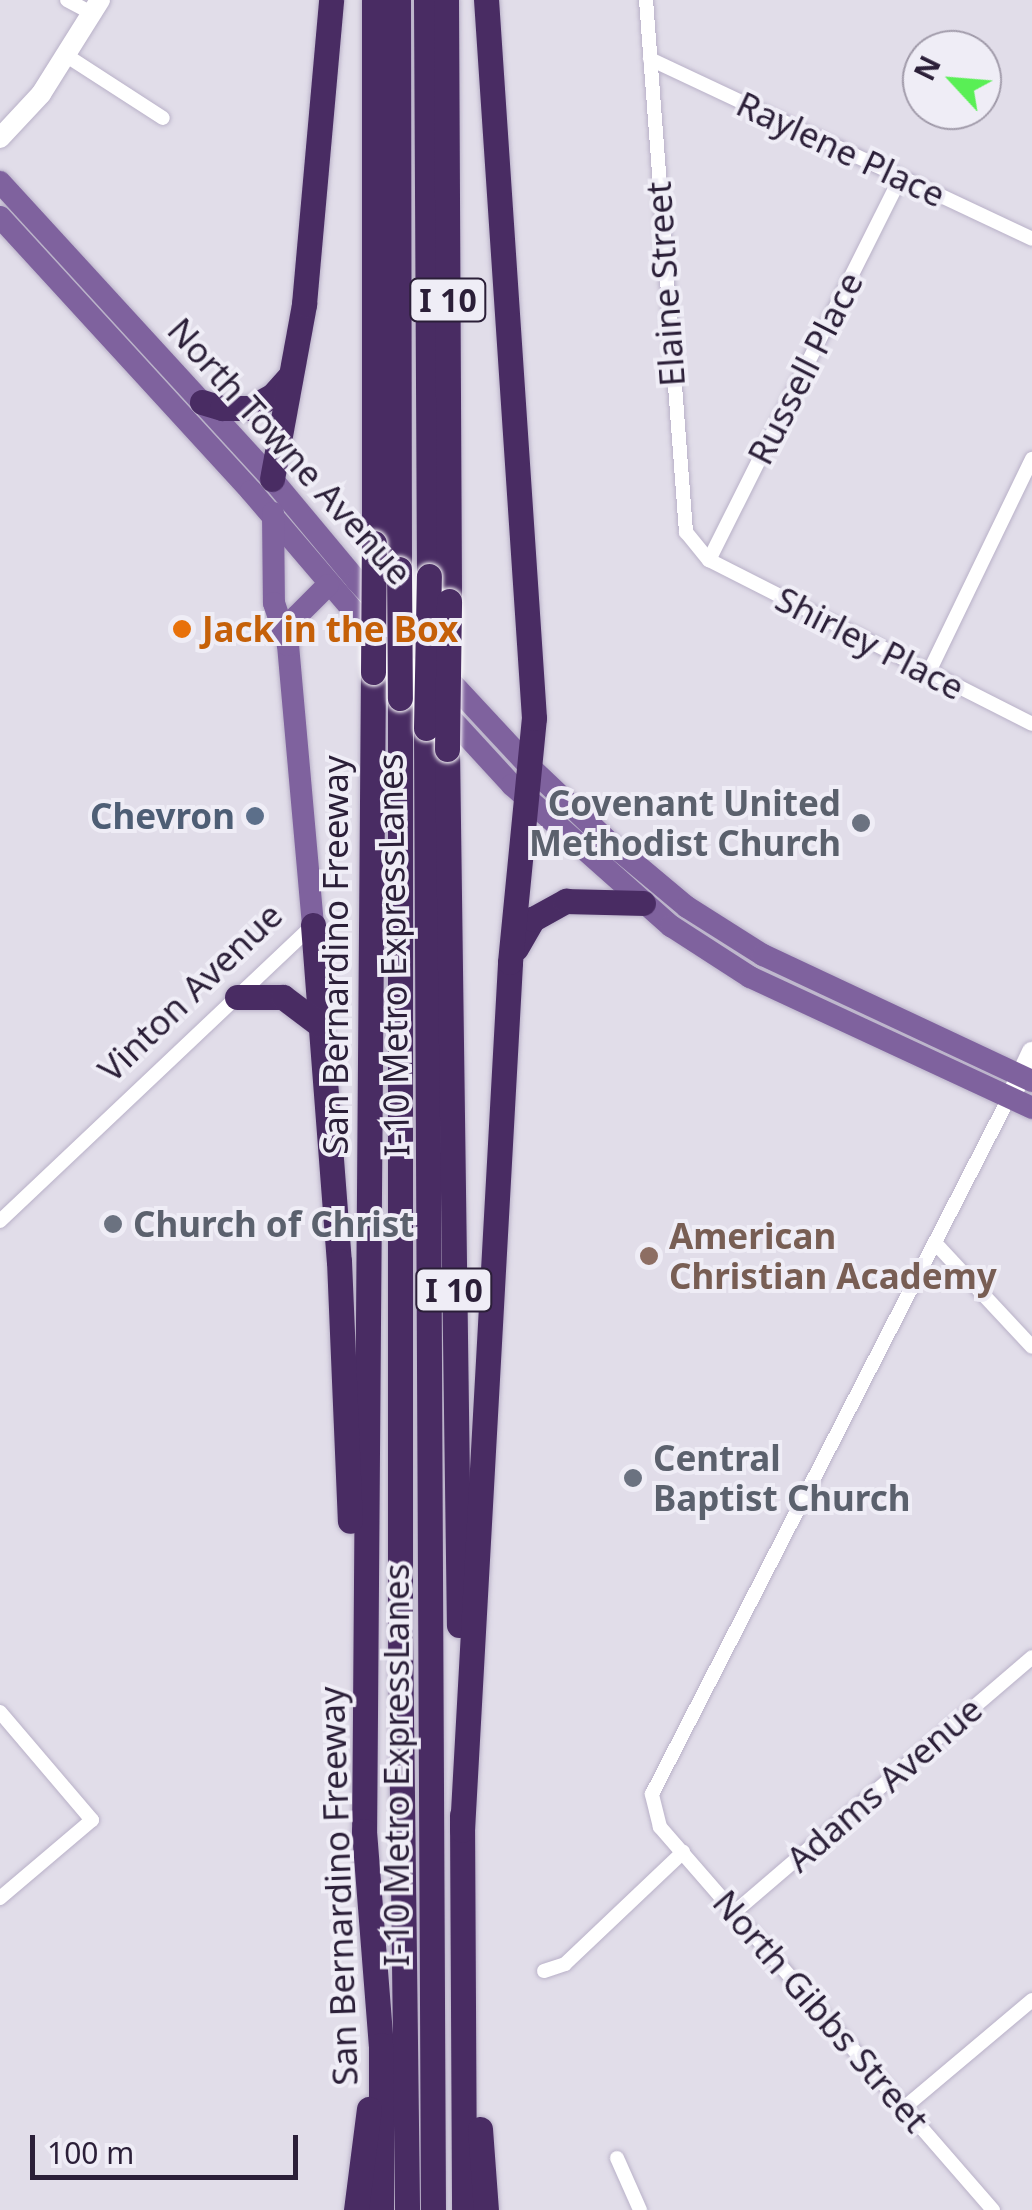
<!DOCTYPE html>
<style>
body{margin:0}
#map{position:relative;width:1032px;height:2210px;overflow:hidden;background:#e1dde9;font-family:"Noto Sans",sans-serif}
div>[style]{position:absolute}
.roads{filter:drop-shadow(0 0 2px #b9b1c8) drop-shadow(0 0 2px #b9b1c8)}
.minor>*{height:14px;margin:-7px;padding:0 7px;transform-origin:7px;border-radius:7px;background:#fff}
.secondary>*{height:20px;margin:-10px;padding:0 10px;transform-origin:10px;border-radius:10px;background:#fff}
.primary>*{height:22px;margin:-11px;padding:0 11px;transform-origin:11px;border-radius:11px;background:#7f629e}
.motorway>*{height:25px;margin:-12.5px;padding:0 12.5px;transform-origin:12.5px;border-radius:12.5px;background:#492c63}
.bridges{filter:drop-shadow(0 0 2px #fff) drop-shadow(0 0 2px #fff)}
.motorway-bridge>*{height:25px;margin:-12.5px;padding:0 12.5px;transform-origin:12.5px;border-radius:12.5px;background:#492c63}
.dots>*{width:28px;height:28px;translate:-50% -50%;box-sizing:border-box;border:5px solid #efedf6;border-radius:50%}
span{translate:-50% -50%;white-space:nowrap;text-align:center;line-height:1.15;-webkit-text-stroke:8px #efedf6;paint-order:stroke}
.shield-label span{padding:2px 8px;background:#efedf6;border:2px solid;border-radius:8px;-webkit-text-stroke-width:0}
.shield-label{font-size:32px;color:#2b1f38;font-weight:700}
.street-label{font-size:35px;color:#2b1f38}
.food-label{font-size:35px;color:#c56008;font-weight:700}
.left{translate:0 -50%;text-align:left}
.worship-label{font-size:35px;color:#5b616d;font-weight:700}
.right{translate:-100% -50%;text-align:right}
.service-label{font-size:35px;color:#4e5e75;font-weight:700}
.education-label{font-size:35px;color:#785e54;font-weight:700}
.north{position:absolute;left:902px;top:30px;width:100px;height:100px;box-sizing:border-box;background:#efedf6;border:2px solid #a19baa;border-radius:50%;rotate:296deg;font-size:28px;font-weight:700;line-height:40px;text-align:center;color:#2b1f38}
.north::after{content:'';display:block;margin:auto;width:35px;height:45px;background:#59ef55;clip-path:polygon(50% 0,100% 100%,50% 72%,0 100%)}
.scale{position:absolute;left:30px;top:2135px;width:268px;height:45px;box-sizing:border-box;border:5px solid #2b1f38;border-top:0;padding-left:12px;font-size:30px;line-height:35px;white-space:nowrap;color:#2b1f38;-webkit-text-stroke:8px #efedf6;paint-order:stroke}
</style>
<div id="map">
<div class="roads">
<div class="minor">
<i style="left:67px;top:0;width:30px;rotate:28deg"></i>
<i style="left:646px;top:0;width:534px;rotate:85.7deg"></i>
<i style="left:686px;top:532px;width:36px;rotate:51deg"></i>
<i style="left:709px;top:560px;width:362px;rotate:26.9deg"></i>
<i style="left:67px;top:56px;width:114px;rotate:32.9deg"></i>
<i style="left:650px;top:59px;width:422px;rotate:25.2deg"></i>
<i style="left:709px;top:560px;width:428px;rotate:-63.4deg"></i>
<i style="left:928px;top:674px;width:239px;rotate:-64.2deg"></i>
<i style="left:0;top:1221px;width:429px;rotate:-43.4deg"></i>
<i style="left:937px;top:1245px;width:139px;rotate:47deg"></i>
<i style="left:0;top:1712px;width:142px;rotate:49.6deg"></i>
<i style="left:92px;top:1820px;width:121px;rotate:139.7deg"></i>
<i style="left:736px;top:1911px;width:390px;rotate:-40.6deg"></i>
<i style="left:544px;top:1971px;width:22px;rotate:-18deg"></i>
<i style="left:565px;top:1964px;width:163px;rotate:-43.5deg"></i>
<i style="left:905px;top:2107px;width:166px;rotate:-40.1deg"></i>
<i style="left:617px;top:2158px;width:57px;rotate:66.1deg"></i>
<i style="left:993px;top:2210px;width:508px;rotate:-131.01deg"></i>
<i style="left:660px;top:1827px;width:34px;rotate:-104deg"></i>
<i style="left:652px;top:1794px;width:782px;rotate:-62.85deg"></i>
</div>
<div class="secondary">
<i style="left:0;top:138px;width:60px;rotate:-47deg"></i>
<i style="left:41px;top:94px;width:111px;rotate:-57.9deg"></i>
<i style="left:1015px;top:1088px;width:40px;rotate:-65deg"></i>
</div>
<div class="primary">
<i style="left:0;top:182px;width:403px;rotate:47.5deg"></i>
<i style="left:272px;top:479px;width:133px;rotate:50.2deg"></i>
<i style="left:357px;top:581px;width:255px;rotate:47.1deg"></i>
<i style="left:531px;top:768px;width:106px;rotate:43.5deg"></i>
<i style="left:608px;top:841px;width:103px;rotate:39.9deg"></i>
<i style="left:687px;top:907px;width:90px;rotate:32.3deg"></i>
<i style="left:763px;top:955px;width:297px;rotate:25.1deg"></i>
<i style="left:0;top:217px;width:372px;rotate:47.5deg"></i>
<i style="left:251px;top:491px;width:197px;rotate:49.5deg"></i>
<i style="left:273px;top:513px;width:90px;rotate:89.4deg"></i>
<i style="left:274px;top:603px;width:44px;rotate:71.6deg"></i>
<i style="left:288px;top:645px;width:281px;rotate:84.9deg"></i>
<i style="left:288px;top:645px;width:30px;rotate:-73deg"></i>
<i style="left:297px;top:616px;width:44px;rotate:-45deg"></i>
<i style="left:442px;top:709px;width:103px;rotate:47.4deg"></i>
<i style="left:512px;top:785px;width:213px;rotate:41.6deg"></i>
<i style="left:671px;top:926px;width:94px;rotate:32.8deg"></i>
<i style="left:750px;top:977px;width:311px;rotate:24.9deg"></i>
</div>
<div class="motorway">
<i style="left:398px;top:0;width:569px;rotate:89.9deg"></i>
<i style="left:426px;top:0;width:576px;rotate:89.7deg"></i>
<i style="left:446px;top:0;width:601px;rotate:89.71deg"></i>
<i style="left:202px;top:402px;width:21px;rotate:17deg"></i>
<i style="left:222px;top:408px;width:28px"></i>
<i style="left:250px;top:408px;width:26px;rotate:-29deg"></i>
<i style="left:273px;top:395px;width:25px;rotate:-48deg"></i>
<i style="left:272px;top:479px;width:178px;rotate:-79.6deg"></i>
<i style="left:304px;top:304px;width:305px;rotate:-84.9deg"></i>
<i style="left:374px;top:543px;width:543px;rotate:-90deg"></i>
<i style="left:373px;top:672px;width:1159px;rotate:90.44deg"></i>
<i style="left:364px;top:1831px;width:215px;rotate:85.5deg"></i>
<i style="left:381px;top:2045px;width:165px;rotate:90deg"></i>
<i style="left:400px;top:698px;width:935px;rotate:90deg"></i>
<i style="left:400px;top:1633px;width:577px;rotate:89.3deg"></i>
<i style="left:426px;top:728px;width:1482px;rotate:89.73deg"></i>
<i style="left:447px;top:749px;width:876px;rotate:89.22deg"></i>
<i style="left:313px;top:925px;width:337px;rotate:85.6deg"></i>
<i style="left:339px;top:1261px;width:260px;rotate:87.6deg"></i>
<i style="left:516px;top:948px;width:34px;rotate:-60deg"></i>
<i style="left:533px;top:919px;width:38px;rotate:-29deg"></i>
<i style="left:566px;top:901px;width:77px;rotate:1.5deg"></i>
<i style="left:237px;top:997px;width:46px"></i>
<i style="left:283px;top:997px;width:46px;rotate:37.1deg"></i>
<i style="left:462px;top:1815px;width:395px;rotate:89.7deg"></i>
<i style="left:462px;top:1830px;width:869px;rotate:-86.83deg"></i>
<i style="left:510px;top:962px;width:245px;rotate:-84.4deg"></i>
<i style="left:534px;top:718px;width:720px;rotate:-93.82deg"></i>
<i style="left:480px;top:2129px;width:81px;rotate:85.8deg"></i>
<i style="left:356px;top:2210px;width:102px;rotate:-82.7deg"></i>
</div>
</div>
<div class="bridges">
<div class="motorway-bridge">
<i style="left:399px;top:569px;width:129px;rotate:89.6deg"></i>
<i style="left:373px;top:672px;width:129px;rotate:-89.6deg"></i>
<i style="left:426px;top:728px;width:152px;rotate:-88.9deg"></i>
<i style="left:447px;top:749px;width:148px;rotate:-89.2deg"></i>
</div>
</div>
<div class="dots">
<i style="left:182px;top:629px;background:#e8710a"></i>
<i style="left:255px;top:816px;background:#5c6f8a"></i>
<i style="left:861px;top:823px;background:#6b7280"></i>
<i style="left:113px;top:1224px;background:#6b7280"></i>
<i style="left:649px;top:1256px;background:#8d6e63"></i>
<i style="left:633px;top:1478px;background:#6b7280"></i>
</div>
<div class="shield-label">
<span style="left:448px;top:300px">I 10</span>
<span style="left:454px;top:1290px">I 10</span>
</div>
<div class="street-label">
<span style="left:841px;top:149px;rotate:25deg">Raylene Place</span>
<span style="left:665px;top:284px;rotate:-94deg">Elaine Street</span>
<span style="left:805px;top:368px;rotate:-63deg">Russell Place</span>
<span style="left:290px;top:451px;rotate:48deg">North Towne Avenue</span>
<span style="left:870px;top:643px;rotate:27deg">Shirley Place</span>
<span style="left:335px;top:955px;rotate:-90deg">San Bernardino Freeway</span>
<span style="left:393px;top:955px;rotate:-91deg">I-10 Metro ExpressLanes</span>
<span style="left:190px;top:992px;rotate:-44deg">Vinton Avenue</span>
<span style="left:396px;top:1765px;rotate:-90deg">I-10 Metro ExpressLanes</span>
<span style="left:884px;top:1784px;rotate:-41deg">Adams Avenue</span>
<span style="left:338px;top:1886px;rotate:-92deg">San Bernardino Freeway</span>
<span style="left:821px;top:2011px;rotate:49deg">North Gibbs Street</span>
</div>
<div class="food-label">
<span class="left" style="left:202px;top:629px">Jack in the Box</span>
</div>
<div class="worship-label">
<span class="right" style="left:841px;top:823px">Covenant United<br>Methodist Church</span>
<span class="left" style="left:133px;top:1224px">Church of Christ</span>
<span class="left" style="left:653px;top:1478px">Central<br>Baptist Church</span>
</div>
<div class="service-label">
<span class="right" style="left:235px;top:816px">Chevron</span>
</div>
<div class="education-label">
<span class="left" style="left:669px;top:1256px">American<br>Christian Academy</span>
</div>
<div class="north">N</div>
<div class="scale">100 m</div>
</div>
